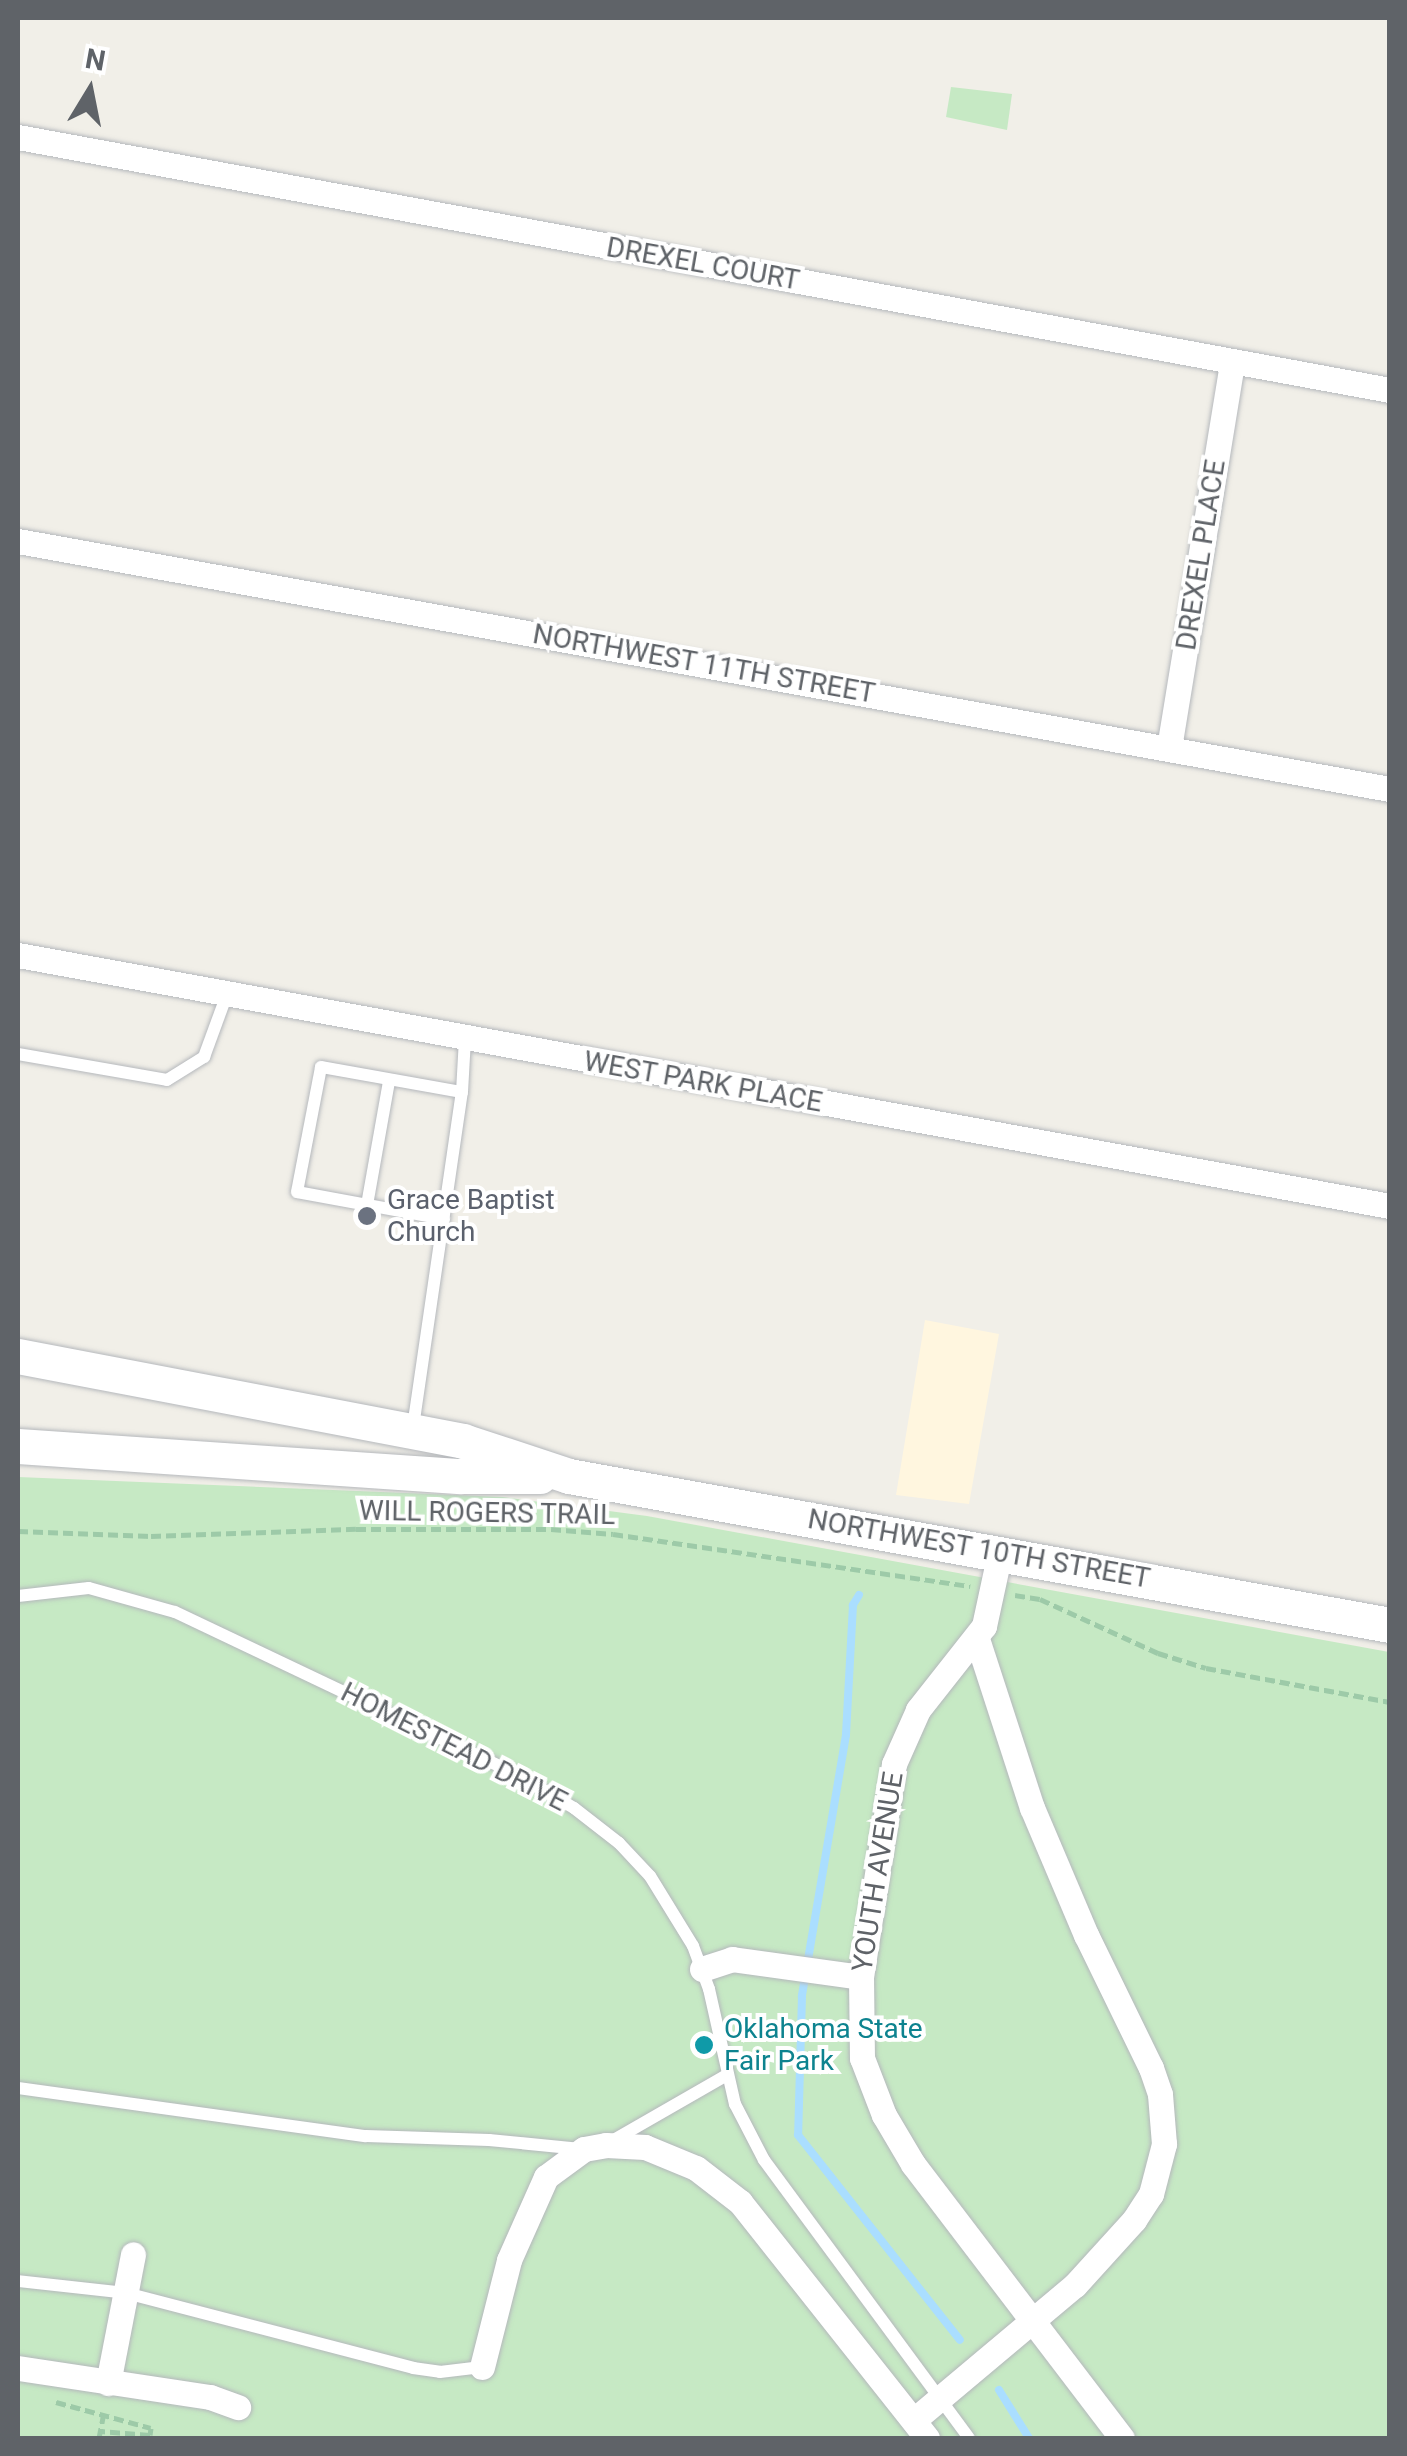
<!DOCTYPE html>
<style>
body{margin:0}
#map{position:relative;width:1407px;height:2456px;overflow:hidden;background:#f1efe8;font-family:Roboto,sans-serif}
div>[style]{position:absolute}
.commercial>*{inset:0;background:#fff6df}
.green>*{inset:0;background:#c6e9c4}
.stream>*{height:8px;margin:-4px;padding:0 4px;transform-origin:4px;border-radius:4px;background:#aadeff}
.path>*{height:5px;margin-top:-2.5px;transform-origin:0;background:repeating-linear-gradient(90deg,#9dcaa8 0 10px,transparent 0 15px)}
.roads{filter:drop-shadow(0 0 2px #b5b8bc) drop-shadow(0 0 2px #b5b8bc)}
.lane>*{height:12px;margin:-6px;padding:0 6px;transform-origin:6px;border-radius:6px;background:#fff}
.street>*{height:25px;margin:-12.5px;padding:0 12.5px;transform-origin:12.5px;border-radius:12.5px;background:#fff}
.secondary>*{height:35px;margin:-17.5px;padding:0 17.5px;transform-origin:17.5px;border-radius:17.5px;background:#fff}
.dots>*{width:28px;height:28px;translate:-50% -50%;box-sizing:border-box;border:5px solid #fff;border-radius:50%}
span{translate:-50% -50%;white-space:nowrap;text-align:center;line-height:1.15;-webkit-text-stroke:8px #fff;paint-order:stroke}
.street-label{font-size:28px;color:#5f6368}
.worship-label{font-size:28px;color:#5b616d}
.left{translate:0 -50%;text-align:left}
.culture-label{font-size:28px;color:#0d838f}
.frame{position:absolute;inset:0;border:20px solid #5f6368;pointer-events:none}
.north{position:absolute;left:40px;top:40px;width:100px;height:100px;-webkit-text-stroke:8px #fff;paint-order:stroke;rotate:10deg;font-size:28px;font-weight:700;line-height:40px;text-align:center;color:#5f6368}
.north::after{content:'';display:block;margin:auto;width:35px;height:45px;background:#5f6368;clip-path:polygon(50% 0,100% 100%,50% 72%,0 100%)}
</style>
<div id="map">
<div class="commercial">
<i style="clip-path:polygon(925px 1320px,999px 1334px,969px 1504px,896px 1495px)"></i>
</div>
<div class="green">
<i style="clip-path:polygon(951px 87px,1012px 94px,1007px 130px,946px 117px)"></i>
<i style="clip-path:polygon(18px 1477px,503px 1497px,647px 1516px,1389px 1652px,1389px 2438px,18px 2438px)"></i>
</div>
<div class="stream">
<i style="left:859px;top:1595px;width:12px;rotate:121deg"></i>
<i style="left:853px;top:1605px;width:130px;rotate:93.1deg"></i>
<i style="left:846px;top:1735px;width:265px;rotate:99.6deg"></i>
<i style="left:802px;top:1996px;width:139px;rotate:91.6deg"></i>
<i style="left:798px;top:2135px;width:261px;rotate:51.7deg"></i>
<i style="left:999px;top:2390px;width:57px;rotate:58deg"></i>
</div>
<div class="path">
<i style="left:18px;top:1531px;width:133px;rotate:2.2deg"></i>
<i style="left:151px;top:1536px;width:205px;rotate:-2deg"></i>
<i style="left:356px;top:1529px;width:195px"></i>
<i style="left:551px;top:1529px;width:62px;rotate:4.6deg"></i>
<i style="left:613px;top:1534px;width:361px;rotate:8.3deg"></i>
<i style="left:1015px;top:1595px;width:25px;rotate:9deg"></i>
<i style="left:1040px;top:1599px;width:130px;rotate:24.6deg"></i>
<i style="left:1158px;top:1653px;width:50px;rotate:17.4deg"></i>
<i style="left:1206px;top:1668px;width:187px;rotate:10.5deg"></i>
<i style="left:56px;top:2402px;width:98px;rotate:15.3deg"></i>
<i style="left:151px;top:2428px;width:7px;rotate:98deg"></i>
<i style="left:150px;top:2435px;width:50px;rotate:-175.4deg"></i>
<i style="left:99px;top:2438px;width:26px;rotate:-79deg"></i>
</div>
<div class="roads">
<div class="lane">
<i style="left:18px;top:1054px;width:151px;rotate:9.9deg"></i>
<i style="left:167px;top:1080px;width:44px;rotate:-31.9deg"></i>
<i style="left:204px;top:1057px;width:67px;rotate:-69.9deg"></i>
<i style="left:367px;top:1205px;width:126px;rotate:-79.9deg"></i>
<i style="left:444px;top:1219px;width:149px;rotate:-169.6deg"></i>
<i style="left:297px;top:1192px;width:127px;rotate:-79.1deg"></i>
<i style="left:321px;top:1067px;width:143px;rotate:10.1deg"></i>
<i style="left:413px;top:1427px;width:339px;rotate:-81.7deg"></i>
<i style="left:462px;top:1092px;width:54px;rotate:-86.8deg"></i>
<i style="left:18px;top:1596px;width:71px;rotate:-6.4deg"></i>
<i style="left:89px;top:1588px;width:89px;rotate:15.6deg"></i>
<i style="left:175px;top:1612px;width:378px;rotate:25.4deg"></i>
<i style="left:516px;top:1774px;width:67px;rotate:30.4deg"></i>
<i style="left:574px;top:1808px;width:57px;rotate:37.9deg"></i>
<i style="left:619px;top:1843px;width:45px;rotate:46.8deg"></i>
<i style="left:650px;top:1876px;width:82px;rotate:58.4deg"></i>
<i style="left:693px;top:1946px;width:46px;rotate:69.6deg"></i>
<i style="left:709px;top:1989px;width:118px;rotate:77.3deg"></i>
<i style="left:735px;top:2104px;width:63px;rotate:62.6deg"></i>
<i style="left:764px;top:2160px;width:345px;rotate:53.6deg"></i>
<i style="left:18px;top:2088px;width:351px;rotate:7.9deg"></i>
<i style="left:366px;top:2136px;width:123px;rotate:1.9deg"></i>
<i style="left:489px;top:2140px;width:92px;rotate:5.6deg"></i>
<i style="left:612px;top:2141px;width:133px;rotate:-29.9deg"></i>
<i style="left:18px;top:2281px;width:109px;rotate:6.3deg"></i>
<i style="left:126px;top:2293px;width:297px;rotate:14.6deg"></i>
<i style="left:413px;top:2368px;width:27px;rotate:8deg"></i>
<i style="left:440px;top:2372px;width:42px;rotate:-6.8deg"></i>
</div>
<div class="street">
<i style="left:18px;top:137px;width:1395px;rotate:10.45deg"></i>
<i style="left:18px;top:541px;width:1394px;rotate:10.25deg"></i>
<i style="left:1169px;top:748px;width:391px;rotate:-80.7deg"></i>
<i style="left:18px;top:955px;width:1395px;rotate:10.37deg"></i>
<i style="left:1000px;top:1552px;width:76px;rotate:102.2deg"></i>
<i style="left:984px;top:1626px;width:107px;rotate:128.2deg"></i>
<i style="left:918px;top:1710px;width:59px;rotate:114deg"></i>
<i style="left:894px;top:1764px;width:216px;rotate:98.8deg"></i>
<i style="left:861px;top:1977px;width:81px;rotate:89.3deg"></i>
<i style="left:862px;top:2058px;width:61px;rotate:68.9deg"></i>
<i style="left:884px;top:2115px;width:57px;rotate:59.4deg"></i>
<i style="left:913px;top:2164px;width:345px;rotate:52.7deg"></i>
<i style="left:702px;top:1969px;width:32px;rotate:-18deg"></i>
<i style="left:732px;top:1959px;width:130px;rotate:7.9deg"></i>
<i style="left:482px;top:2367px;width:110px;rotate:-75.8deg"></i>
<i style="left:509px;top:2260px;width:91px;rotate:-66deg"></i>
<i style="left:546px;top:2177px;width:47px;rotate:-36.4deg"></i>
<i style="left:584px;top:2149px;width:22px;rotate:-10deg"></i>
<i style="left:606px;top:2145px;width:39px;rotate:3deg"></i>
<i style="left:645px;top:2147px;width:55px;rotate:22.4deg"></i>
<i style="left:696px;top:2168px;width:56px;rotate:37.7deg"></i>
<i style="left:740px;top:2202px;width:301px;rotate:51.6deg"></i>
<i style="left:18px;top:2368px;width:194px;rotate:8.6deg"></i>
<i style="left:210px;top:2397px;width:30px;rotate:20deg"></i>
<i style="left:108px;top:2383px;width:131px;rotate:-79deg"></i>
<i style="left:914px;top:2420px;width:210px;rotate:-40deg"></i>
<i style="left:1075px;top:2285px;width:88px;rotate:-47.8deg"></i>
<i style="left:1134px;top:2220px;width:31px;rotate:-57deg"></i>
<i style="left:1151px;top:2194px;width:52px;rotate:-75.4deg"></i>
<i style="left:1164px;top:2144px;width:50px;rotate:-94.6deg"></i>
<i style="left:1160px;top:2094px;width:28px;rotate:-109deg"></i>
<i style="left:1151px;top:2068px;width:148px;rotate:-116deg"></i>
<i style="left:1086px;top:1935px;width:138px;rotate:-113deg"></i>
<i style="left:1032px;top:1808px;width:178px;rotate:-108deg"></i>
</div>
<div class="secondary">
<i style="left:18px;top:1356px;width:453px;rotate:10.8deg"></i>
<i style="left:463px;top:1441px;width:112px;rotate:18.3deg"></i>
<i style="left:569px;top:1476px;width:834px;rotate:10.29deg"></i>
<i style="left:18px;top:1446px;width:444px;rotate:3.9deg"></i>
<i style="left:461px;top:1476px;width:79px"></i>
</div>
</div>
<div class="dots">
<i style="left:367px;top:1216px;background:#6b7280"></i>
<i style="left:704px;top:2045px;background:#0f9aa8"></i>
</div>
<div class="street-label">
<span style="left:703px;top:264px;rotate:10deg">DREXEL COURT</span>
<span style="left:1201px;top:555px;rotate:-81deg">DREXEL PLACE</span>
<span style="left:704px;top:664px;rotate:10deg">NORTHWEST 11TH STREET</span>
<span style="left:703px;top:1082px;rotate:10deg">WEST PARK PLACE</span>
<span style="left:487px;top:1513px;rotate:1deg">WILL ROGERS TRAIL</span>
<span style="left:979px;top:1549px;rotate:10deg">NORTHWEST 10TH STREET</span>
<span style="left:454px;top:1747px;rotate:27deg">HOMESTEAD DRIVE</span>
<span style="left:878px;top:1872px;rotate:-81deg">YOUTH AVENUE</span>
</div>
<div class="worship-label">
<span class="left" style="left:387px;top:1216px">Grace Baptist<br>Church</span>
</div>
<div class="culture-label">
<span class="left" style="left:724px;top:2045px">Oklahoma State<br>Fair Park</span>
</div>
<div class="frame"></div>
<div class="north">N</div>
</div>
